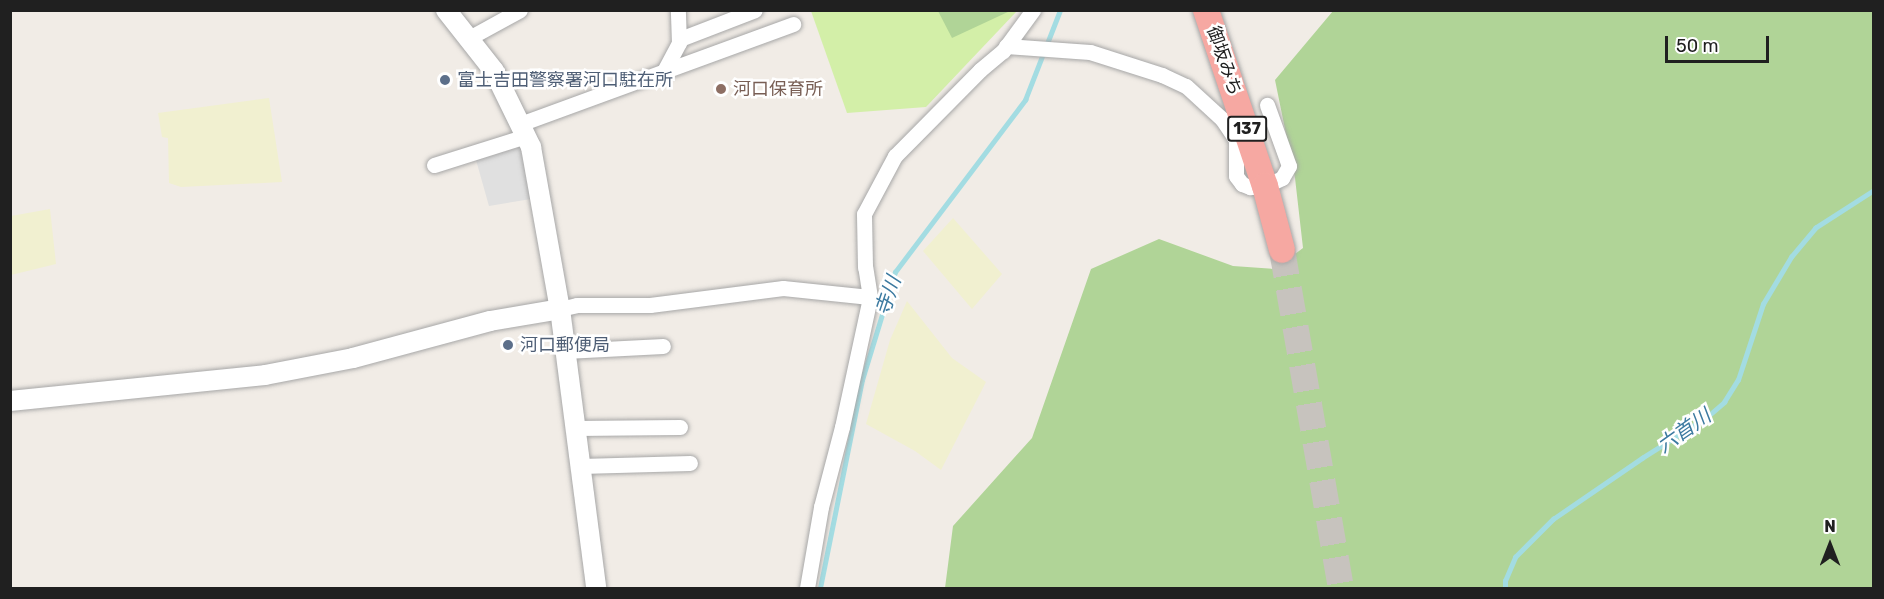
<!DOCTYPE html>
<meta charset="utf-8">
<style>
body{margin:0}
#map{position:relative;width:1884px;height:599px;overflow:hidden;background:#f1ece6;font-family:Rubik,"Noto Sans JP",sans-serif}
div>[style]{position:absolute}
.farmland>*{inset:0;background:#f1f0d0}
.grass>*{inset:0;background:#d3efa8}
.forest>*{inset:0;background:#b0d497}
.parking>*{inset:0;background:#e0e0e0}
.stream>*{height:4.5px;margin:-2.25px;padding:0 2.25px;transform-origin:2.25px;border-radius:2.25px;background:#a3dce2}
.trunk-tunnel>*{height:26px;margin-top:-13px;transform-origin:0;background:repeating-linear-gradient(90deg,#c7c3be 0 26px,transparent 0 39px)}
.roads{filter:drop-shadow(0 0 2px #a7a7a7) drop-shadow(0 0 2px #a7a7a7)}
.minor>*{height:15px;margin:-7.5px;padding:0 7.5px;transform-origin:7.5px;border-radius:7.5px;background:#fff}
.tertiary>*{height:20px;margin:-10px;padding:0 10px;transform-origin:10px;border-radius:10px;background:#fff}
.trunk>*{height:26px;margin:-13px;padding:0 13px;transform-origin:13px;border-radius:13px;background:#f6a8a2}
.dots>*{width:16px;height:16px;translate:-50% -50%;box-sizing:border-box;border:3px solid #fff;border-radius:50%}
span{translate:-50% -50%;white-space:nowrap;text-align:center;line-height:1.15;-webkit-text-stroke:5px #fff;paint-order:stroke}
.shield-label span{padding:2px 4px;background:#fff;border:2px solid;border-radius:4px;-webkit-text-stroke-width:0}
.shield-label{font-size:16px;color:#202020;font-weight:700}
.street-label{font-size:18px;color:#202020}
.service-label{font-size:18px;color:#4e5e75}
.left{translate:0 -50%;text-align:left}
.education-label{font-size:18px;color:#785e54}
.water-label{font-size:20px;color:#3c7aa0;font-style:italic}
.frame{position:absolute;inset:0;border:12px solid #202020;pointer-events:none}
.north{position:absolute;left:1800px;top:515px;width:60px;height:60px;-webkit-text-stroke:4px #fff;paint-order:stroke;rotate:0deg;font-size:16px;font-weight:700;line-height:24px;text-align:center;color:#202020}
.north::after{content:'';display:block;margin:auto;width:21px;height:27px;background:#202020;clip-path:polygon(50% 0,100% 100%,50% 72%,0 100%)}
.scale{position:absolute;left:1665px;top:36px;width:104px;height:27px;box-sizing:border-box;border:3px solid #202020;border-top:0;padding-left:8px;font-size:18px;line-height:21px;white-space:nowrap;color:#202020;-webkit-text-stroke:4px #fff;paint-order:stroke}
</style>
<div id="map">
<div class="farmland">
<i style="clip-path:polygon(269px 98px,282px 182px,181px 187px,169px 183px,168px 138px,162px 137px,158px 113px)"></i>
<i style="clip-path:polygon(50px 209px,56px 264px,11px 275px,11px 216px)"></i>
<i style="clip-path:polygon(953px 218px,1002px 274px,972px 309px,923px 251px)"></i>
<i style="clip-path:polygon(907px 301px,952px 358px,986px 382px,941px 470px,915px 451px,866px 424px,890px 340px)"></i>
</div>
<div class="grass">
<i style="clip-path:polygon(811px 11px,1017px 11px,926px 107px,847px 113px)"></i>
</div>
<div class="forest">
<i style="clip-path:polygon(938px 11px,1010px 11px,952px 38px)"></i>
<i style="clip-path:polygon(1333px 11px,1873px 11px,1873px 588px,945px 588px,953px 526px,1032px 438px,1091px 269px,1159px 239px,1233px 266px,1275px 269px,1303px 248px,1295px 178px,1275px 80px)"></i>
</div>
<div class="parking">
<i style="clip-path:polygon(520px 147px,531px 199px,489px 206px,476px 160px)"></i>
</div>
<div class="stream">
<i style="left:820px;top:588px;width:212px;rotate:-78.6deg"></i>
<i style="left:862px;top:380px;width:113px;rotate:-73deg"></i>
<i style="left:895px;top:272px;width:216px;rotate:-52.9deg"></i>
<i style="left:1025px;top:100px;width:97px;rotate:-68.7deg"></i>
<i style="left:1505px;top:588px;width:7px;rotate:-90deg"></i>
<i style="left:1505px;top:581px;width:26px;rotate:-67deg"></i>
<i style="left:1515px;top:557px;width:54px;rotate:-45deg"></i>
<i style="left:1553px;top:519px;width:108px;rotate:-34.4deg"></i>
<i style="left:1642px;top:458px;width:77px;rotate:-32.2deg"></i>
<i style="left:1707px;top:417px;width:23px;rotate:-41deg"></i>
<i style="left:1724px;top:402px;width:26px;rotate:-58deg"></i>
<i style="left:1738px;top:380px;width:80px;rotate:-71.8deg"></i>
<i style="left:1763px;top:304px;width:55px;rotate:-59.2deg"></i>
<i style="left:1791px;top:257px;width:38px;rotate:-50deg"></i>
<i style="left:1815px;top:228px;width:70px;rotate:-32.8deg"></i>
</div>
<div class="trunk-tunnel">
<i style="left:1282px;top:250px;width:343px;rotate:80.1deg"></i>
</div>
<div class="roads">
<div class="minor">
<i style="left:469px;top:38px;width:58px;rotate:-28.8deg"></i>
<i style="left:680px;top:39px;width:80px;rotate:-21.1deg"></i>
<i style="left:1006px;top:46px;width:84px;rotate:4.1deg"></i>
<i style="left:1090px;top:52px;width:76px;rotate:17.7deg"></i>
<i style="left:1162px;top:75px;width:26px;rotate:25deg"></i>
<i style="left:1186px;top:86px;width:49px;rotate:42.5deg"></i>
<i style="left:1222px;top:119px;width:25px;rotate:56deg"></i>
<i style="left:1236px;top:140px;width:36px;rotate:90deg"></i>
<i style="left:1236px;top:176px;width:10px;rotate:53deg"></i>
<i style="left:1242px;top:184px;width:9px;rotate:21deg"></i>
<i style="left:1250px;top:187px;width:15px;rotate:-4deg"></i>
<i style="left:1265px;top:186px;width:19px;rotate:-25deg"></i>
<i style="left:1282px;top:178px;width:14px;rotate:-60deg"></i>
<i style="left:1289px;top:166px;width:65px;rotate:-109.8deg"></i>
<i style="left:664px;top:71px;width:32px;rotate:-62deg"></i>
<i style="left:679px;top:43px;width:33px;rotate:-92deg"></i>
<i style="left:520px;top:124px;width:291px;rotate:-20.1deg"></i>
<i style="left:434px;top:165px;width:96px;rotate:-17.5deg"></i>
<i style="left:560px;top:309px;width:17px;rotate:-13deg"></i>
<i style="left:577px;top:305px;width:73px"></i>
<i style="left:650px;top:305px;width:134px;rotate:-7.3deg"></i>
<i style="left:783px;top:288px;width:87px;rotate:5.9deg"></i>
<i style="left:565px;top:351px;width:98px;rotate:-2.9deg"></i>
<i style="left:575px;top:428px;width:105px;rotate:-0.5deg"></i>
<i style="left:580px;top:466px;width:110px;rotate:-1.6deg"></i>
<i style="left:807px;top:588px;width:82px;rotate:-80.2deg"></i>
<i style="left:821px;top:507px;width:83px;rotate:-75.3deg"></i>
<i style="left:842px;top:427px;width:133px;rotate:-77.8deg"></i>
<i style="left:870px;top:297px;width:30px;rotate:-99deg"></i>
<i style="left:865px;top:267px;width:53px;rotate:-91.1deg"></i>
<i style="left:864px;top:214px;width:66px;rotate:-61.9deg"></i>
<i style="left:895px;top:156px;width:121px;rotate:-45.3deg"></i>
<i style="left:980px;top:70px;width:30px;rotate:-40deg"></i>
<i style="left:1003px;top:51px;width:51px;rotate:-53.8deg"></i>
</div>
<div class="tertiary">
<i style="left:446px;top:10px;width:78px;rotate:51.8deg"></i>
<i style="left:494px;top:71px;width:85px;rotate:64deg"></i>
<i style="left:531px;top:147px;width:165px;rotate:79.9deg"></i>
<i style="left:560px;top:309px;width:281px;rotate:82.6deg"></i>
<i style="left:10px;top:401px;width:256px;rotate:-5.8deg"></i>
<i style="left:265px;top:375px;width:90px;rotate:-10.9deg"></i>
<i style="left:353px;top:358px;width:142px;rotate:-15.1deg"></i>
<i style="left:490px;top:321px;width:71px;rotate:-9.7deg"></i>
</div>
<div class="trunk">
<i style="left:1206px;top:10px;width:186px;rotate:71.5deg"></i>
<i style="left:1265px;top:186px;width:66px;rotate:75.1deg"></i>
</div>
</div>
<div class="dots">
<i style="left:445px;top:80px;background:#5c6f8a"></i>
<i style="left:721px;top:89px;background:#8d6e63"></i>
<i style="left:508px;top:345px;background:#5c6f8a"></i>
</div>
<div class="shield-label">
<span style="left:1247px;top:129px">137</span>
</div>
<div class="street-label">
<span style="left:1224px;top:61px;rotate:71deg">御坂みち</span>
</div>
<div class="service-label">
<span class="left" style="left:457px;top:80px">富士吉田警察署河口駐在所</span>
<span class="left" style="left:520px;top:345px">河口郵便局</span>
</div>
<div class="education-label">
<span class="left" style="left:733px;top:89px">河口保育所</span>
</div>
<div class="water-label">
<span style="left:888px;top:296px;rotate:-71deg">寺川</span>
<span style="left:1684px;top:431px;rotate:-35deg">六首川</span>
</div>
<div class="frame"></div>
<div class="north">N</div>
<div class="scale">50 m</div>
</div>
